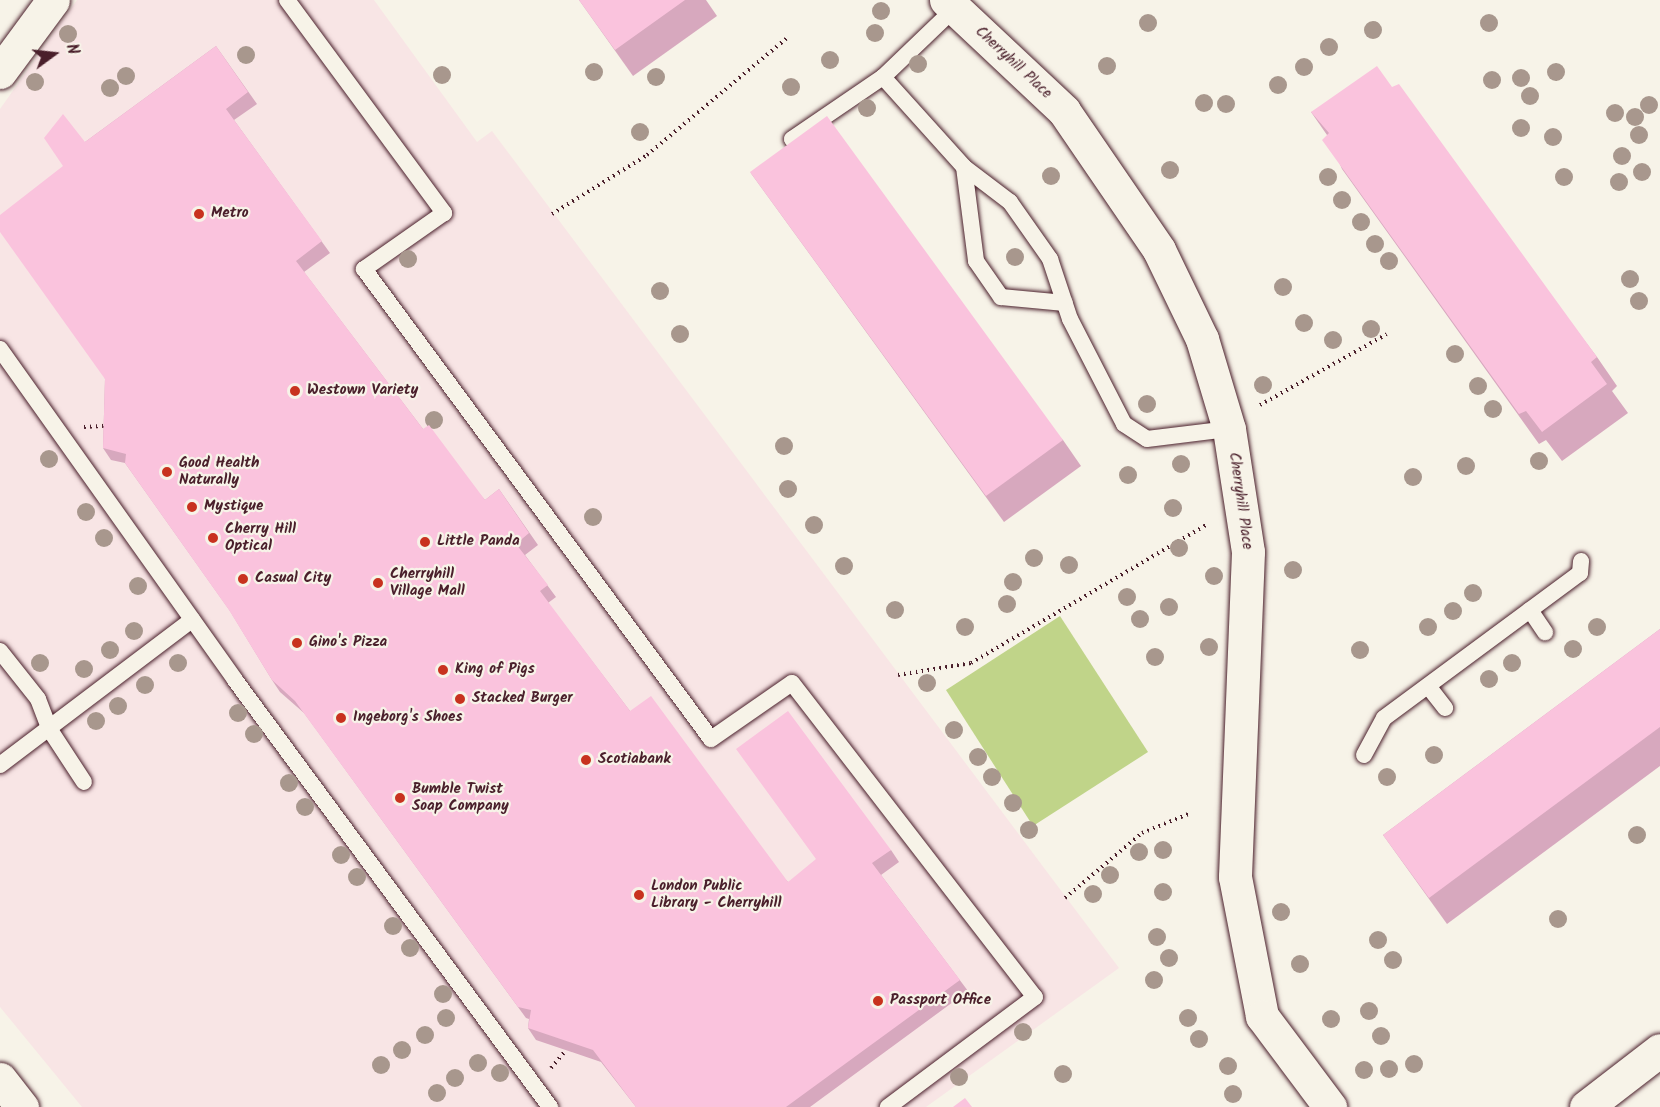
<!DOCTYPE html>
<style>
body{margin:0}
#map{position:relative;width:1660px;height:1107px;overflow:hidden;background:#f7f3e8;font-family:Kalam,sans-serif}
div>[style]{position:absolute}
.built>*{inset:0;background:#f8e5e5}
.green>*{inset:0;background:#c0d489}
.path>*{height:4px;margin-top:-2px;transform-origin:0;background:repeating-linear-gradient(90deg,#4a1f2b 0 1.5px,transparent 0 6px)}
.roads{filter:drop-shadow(0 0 2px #4a1f2b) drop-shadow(0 0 2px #4a1f2b)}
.lane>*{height:16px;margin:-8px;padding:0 8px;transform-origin:8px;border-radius:8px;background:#f7f3e8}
.secondary>*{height:33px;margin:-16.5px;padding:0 16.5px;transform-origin:16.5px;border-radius:16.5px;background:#f7f3e8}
.trees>*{width:18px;height:18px;margin:-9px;border-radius:50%;background:#a8978d}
.wall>*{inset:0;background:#d7a8be}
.building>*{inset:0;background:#fac3dd}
.dots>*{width:16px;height:16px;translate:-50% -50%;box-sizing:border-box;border:3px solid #f7f3e8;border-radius:50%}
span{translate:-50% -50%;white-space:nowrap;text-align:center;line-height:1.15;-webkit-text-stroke:4.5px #f7f3e8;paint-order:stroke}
.street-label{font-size:15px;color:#4a1f2b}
.poi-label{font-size:15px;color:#4a1f2b;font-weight:700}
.left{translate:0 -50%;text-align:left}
.north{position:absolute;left:24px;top:24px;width:60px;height:60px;-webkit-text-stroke:4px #f7f3e8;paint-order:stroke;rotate:75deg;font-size:16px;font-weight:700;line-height:24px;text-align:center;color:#4a1f2b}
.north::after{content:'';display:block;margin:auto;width:21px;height:27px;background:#4a1f2b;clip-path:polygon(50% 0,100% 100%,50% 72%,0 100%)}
</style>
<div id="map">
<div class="built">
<i style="clip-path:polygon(77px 0,374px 0,477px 142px,492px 131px,1119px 968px,926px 1107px,82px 1107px,0 1007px,0 109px)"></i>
</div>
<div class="green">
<i style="clip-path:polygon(1060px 616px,1148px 752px,1033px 826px,946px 690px)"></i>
</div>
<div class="path">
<i style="left:552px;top:214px;width:112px;rotate:-31.8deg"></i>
<i style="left:647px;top:155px;width:184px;rotate:-39.9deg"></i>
<i style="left:1260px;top:405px;width:145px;rotate:-29.2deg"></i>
<i style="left:84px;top:427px;width:22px;rotate:-3deg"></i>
<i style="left:898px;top:675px;width:74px;rotate:-9.3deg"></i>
<i style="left:971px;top:663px;width:275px;rotate:-30.4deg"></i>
<i style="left:1065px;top:898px;width:101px;rotate:-40.2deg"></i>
<i style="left:1142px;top:833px;width:53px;rotate:-22.2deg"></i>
<i style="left:551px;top:1068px;width:23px;rotate:-50deg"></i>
</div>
<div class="roads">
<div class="lane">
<i style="left:287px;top:0;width:265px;rotate:53.6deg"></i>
<i style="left:444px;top:213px;width:98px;rotate:145deg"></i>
<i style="left:364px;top:269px;width:584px;rotate:53.56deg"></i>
<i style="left:711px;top:739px;width:98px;rotate:-34.7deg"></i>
<i style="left:792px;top:683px;width:397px;rotate:52.3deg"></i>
<i style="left:1035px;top:997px;width:184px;rotate:143.2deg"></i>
<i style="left:955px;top:8px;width:100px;rotate:136.2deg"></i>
<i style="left:883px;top:77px;width:121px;rotate:48deg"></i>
<i style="left:964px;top:167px;width:58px;rotate:37.3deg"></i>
<i style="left:1010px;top:202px;width:70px;rotate:54.9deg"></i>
<i style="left:1050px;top:259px;width:63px;rotate:71.6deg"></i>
<i style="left:1070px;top:319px;width:118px;rotate:62.8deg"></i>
<i style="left:1124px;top:424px;width:27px;rotate:33deg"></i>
<i style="left:1147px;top:439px;width:83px;rotate:-7deg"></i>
<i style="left:808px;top:156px;width:23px;rotate:-133deg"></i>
<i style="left:792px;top:139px;width:110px;rotate:-34.3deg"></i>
<i style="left:964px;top:167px;width:95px;rotate:82.7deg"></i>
<i style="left:976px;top:261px;width:44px;rotate:55.2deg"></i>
<i style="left:1001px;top:297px;width:64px;rotate:5.4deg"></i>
<i style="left:0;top:349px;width:406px;rotate:54.6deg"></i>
<i style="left:235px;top:680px;width:531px;rotate:53.58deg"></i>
<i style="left:1530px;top:610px;width:27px;rotate:56deg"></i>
<i style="left:0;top:651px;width:61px;rotate:51.6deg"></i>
<i style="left:38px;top:699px;width:33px;rotate:69deg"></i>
<i style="left:50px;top:730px;width:62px;rotate:56.8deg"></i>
<i style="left:1428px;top:686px;width:28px;rotate:52deg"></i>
<i style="left:1364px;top:755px;width:42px;rotate:-61.6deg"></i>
<i style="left:1384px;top:718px;width:244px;rotate:-36.5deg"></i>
<i style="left:1580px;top:573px;width:12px;rotate:-85deg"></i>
<i style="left:0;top:765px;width:241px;rotate:-37.1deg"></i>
</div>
<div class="secondary">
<i style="left:946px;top:0;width:162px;rotate:43.2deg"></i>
<i style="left:1064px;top:111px;width:168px;rotate:55.6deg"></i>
<i style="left:1159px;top:250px;width:99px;rotate:64.2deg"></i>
<i style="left:1202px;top:339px;width:94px;rotate:73.3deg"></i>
<i style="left:1229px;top:429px;width:124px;rotate:81.2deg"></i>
<i style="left:1248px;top:552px;width:325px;rotate:92.3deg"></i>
<i style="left:1235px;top:877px;width:142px;rotate:79deg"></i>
<i style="left:1262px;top:1016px;width:114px;rotate:53.2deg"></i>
<i style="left:0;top:72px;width:89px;rotate:-53.6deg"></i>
<i style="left:0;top:1079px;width:36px;rotate:52deg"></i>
<i style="left:1586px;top:1107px;width:93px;rotate:-37.6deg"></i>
</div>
</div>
<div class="trees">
<i style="left:881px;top:11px"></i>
<i style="left:1148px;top:23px"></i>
<i style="left:1489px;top:23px"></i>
<i style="left:1373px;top:30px"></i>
<i style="left:875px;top:33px"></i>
<i style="left:68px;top:34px"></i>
<i style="left:1329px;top:47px"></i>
<i style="left:246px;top:55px"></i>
<i style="left:830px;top:60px"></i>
<i style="left:918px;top:64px"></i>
<i style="left:1107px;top:66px"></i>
<i style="left:1304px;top:67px"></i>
<i style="left:594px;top:72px"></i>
<i style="left:1556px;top:72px"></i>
<i style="left:442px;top:75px"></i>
<i style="left:126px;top:76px"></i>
<i style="left:656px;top:77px"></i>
<i style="left:1521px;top:78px"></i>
<i style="left:1492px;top:80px"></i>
<i style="left:35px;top:82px"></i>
<i style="left:1278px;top:85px"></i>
<i style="left:791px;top:87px"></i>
<i style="left:110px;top:88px"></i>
<i style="left:1530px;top:96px"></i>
<i style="left:1204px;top:103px"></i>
<i style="left:1226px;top:104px"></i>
<i style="left:1649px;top:105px"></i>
<i style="left:867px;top:108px"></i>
<i style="left:1615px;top:113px"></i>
<i style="left:1635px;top:117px"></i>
<i style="left:1521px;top:128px"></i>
<i style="left:640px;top:132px"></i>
<i style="left:1639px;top:135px"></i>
<i style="left:1553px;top:137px"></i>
<i style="left:1622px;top:156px"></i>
<i style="left:1170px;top:170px"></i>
<i style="left:1642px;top:172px"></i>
<i style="left:1051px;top:176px"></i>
<i style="left:1328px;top:177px"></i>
<i style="left:1564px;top:177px"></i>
<i style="left:1619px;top:182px"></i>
<i style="left:1342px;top:200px"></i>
<i style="left:1361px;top:222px"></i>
<i style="left:1375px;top:244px"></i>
<i style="left:1015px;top:257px"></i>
<i style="left:408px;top:259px"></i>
<i style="left:1389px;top:261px"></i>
<i style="left:1630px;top:279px"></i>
<i style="left:1283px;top:287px"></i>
<i style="left:660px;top:291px"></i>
<i style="left:1639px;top:301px"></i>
<i style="left:1304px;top:323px"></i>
<i style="left:1371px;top:329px"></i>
<i style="left:680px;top:334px"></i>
<i style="left:1333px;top:340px"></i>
<i style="left:1455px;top:354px"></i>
<i style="left:1263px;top:385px"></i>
<i style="left:1478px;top:386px"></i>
<i style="left:1147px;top:404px"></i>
<i style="left:1493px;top:409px"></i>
<i style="left:434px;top:420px"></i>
<i style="left:784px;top:446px"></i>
<i style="left:49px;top:459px"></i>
<i style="left:1539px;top:461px"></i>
<i style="left:1181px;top:464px"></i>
<i style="left:1466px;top:466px"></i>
<i style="left:1128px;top:475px"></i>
<i style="left:1413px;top:477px"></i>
<i style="left:788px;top:489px"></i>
<i style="left:1173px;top:508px"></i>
<i style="left:86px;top:512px"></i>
<i style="left:593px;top:517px"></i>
<i style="left:814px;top:525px"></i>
<i style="left:104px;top:538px"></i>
<i style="left:1179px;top:548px"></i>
<i style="left:1034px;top:558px"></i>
<i style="left:1069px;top:565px"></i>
<i style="left:844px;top:566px"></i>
<i style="left:1293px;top:570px"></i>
<i style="left:1214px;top:576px"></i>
<i style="left:1013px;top:582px"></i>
<i style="left:138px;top:586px"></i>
<i style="left:1473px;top:593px"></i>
<i style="left:1127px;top:597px"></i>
<i style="left:1007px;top:604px"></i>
<i style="left:1169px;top:607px"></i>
<i style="left:895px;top:610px"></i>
<i style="left:1453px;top:611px"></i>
<i style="left:1140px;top:619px"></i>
<i style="left:965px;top:627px"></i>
<i style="left:1428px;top:627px"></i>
<i style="left:1597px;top:627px"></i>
<i style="left:134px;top:631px"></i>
<i style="left:1209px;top:647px"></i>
<i style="left:1573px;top:649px"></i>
<i style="left:110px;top:650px"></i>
<i style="left:1360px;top:650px"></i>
<i style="left:1155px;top:657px"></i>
<i style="left:40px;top:663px"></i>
<i style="left:178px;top:663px"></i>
<i style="left:1512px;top:663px"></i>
<i style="left:84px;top:669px"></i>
<i style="left:1489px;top:679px"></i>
<i style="left:927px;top:683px"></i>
<i style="left:145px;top:685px"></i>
<i style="left:118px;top:706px"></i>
<i style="left:238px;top:713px"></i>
<i style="left:96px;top:721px"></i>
<i style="left:954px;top:730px"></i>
<i style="left:254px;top:734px"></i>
<i style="left:1434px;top:755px"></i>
<i style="left:978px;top:757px"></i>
<i style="left:992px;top:777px"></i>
<i style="left:1387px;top:777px"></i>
<i style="left:289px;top:783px"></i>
<i style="left:1013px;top:803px"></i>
<i style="left:305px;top:807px"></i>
<i style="left:1029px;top:830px"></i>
<i style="left:1637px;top:835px"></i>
<i style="left:1163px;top:850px"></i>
<i style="left:1139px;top:852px"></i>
<i style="left:341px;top:855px"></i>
<i style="left:1110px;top:875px"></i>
<i style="left:357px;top:877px"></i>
<i style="left:1163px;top:892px"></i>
<i style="left:1093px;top:894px"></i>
<i style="left:1281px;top:912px"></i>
<i style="left:1558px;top:919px"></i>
<i style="left:393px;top:926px"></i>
<i style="left:1157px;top:937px"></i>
<i style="left:1378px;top:940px"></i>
<i style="left:410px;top:948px"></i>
<i style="left:1169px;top:958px"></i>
<i style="left:1393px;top:960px"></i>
<i style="left:1300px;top:964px"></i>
<i style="left:1154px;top:980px"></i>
<i style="left:443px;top:994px"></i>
<i style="left:1369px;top:1011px"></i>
<i style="left:446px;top:1018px"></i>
<i style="left:1188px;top:1018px"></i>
<i style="left:1331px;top:1019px"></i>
<i style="left:1023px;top:1032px"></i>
<i style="left:425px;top:1035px"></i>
<i style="left:1381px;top:1036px"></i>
<i style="left:1199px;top:1039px"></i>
<i style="left:402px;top:1050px"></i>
<i style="left:478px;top:1063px"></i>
<i style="left:1414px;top:1064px"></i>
<i style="left:381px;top:1065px"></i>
<i style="left:1228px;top:1066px"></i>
<i style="left:1389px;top:1069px"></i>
<i style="left:1364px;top:1070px"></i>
<i style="left:500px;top:1073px"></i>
<i style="left:1063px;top:1074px"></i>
<i style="left:959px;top:1077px"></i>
<i style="left:455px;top:1078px"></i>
<i style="left:437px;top:1093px"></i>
<i style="left:1233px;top:1094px"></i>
</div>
<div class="wall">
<i style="clip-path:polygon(579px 0,706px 0,717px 16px,633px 76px)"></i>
<i style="clip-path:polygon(216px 46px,257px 104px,234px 120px,330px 253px,304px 272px,423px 429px,485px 500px,499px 489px,538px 545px,525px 555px,556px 597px,548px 603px,630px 711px,788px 882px,891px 850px,899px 862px,881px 875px,968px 991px,810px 1107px,636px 1107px,601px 1062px,536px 1040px,528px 1028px,529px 1019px,526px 1018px,304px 713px,280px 692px,272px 680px,230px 611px,125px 463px,111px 460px,103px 448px,105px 379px,63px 166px,85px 142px)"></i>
<i style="clip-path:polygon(1392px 87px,1597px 357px,1617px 386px,1612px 391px,1628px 413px,1562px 461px,1546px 440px,1539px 444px,1342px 169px,1327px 135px,1311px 112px)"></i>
<i style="clip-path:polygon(750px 172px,1063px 440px,1081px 466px,1004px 522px)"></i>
<i style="clip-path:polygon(1660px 629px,1660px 766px,1447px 924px,1383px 835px)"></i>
</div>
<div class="building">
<i style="clip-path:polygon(579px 0,685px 0,615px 50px)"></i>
<i style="clip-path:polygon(216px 46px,248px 92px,226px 109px,322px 241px,296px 261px,423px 429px,429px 425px,485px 500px,499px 489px,529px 533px,516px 544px,548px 585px,540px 591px,630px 711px,651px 696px,788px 882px,816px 859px,736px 749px,788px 711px,891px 850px,872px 863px,960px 980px,786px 1107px,636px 1107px,593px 1050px,528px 1028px,531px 1010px,518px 1007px,295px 701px,272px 680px,229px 610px,125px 463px,126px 454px,103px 448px,105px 379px,0 232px,0 215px,63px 166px,44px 138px,63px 114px,85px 142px)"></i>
<i style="clip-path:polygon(1377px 66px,1392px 87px,1399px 84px,1597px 357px,1591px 362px,1607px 384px,1542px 432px,1526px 411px,1519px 414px,1322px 140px,1329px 133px,1311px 112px)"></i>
<i style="clip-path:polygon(827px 116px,1063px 440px,986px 496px,750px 172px)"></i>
<i style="clip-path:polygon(1660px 629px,1660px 727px,1429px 898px,1383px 835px)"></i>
<i style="clip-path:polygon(965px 1098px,972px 1107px,953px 1107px)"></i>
</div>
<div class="dots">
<i style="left:199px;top:214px;background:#c8321e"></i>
<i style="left:295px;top:391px;background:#c8321e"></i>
<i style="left:167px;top:472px;background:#c8321e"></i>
<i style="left:192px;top:507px;background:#c8321e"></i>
<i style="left:213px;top:538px;background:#c8321e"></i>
<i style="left:425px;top:542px;background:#c8321e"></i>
<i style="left:243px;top:579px;background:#c8321e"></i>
<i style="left:378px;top:583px;background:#c8321e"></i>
<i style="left:297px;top:643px;background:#c8321e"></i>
<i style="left:443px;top:670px;background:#c8321e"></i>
<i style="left:460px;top:699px;background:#c8321e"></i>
<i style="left:341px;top:718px;background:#c8321e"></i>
<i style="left:586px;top:760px;background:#c8321e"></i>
<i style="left:400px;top:798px;background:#c8321e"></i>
<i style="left:639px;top:895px;background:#c8321e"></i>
<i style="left:878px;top:1001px;background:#c8321e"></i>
</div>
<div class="street-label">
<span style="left:1013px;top:63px;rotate:43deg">Cherryhill Place</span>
<span style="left:1240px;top:501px;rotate:82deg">Cherryhill Place</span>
</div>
<div class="poi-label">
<span class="left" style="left:211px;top:214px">Metro</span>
<span class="left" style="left:307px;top:391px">Westown Variety</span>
<span class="left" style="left:179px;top:472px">Good Health<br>Naturally</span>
<span class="left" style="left:204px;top:507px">Mystique</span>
<span class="left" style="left:225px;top:538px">Cherry Hill<br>Optical</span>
<span class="left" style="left:437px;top:542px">Little Panda</span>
<span class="left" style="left:390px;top:583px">Cherryhill<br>Village Mall</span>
<span class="left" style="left:255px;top:579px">Casual City</span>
<span class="left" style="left:309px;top:643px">Gino's Pizza</span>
<span class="left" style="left:455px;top:670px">King of Pigs</span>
<span class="left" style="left:472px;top:699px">Stacked Burger</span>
<span class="left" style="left:353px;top:718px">Ingeborg's Shoes</span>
<span class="left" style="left:598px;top:760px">Scotiabank</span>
<span class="left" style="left:412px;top:798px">Bumble Twist<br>Soap Company</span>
<span class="left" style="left:651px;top:895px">London Public<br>Library - Cherryhill</span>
<span class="left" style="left:890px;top:1001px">Passport Office</span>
</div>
<div class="north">N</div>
</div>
